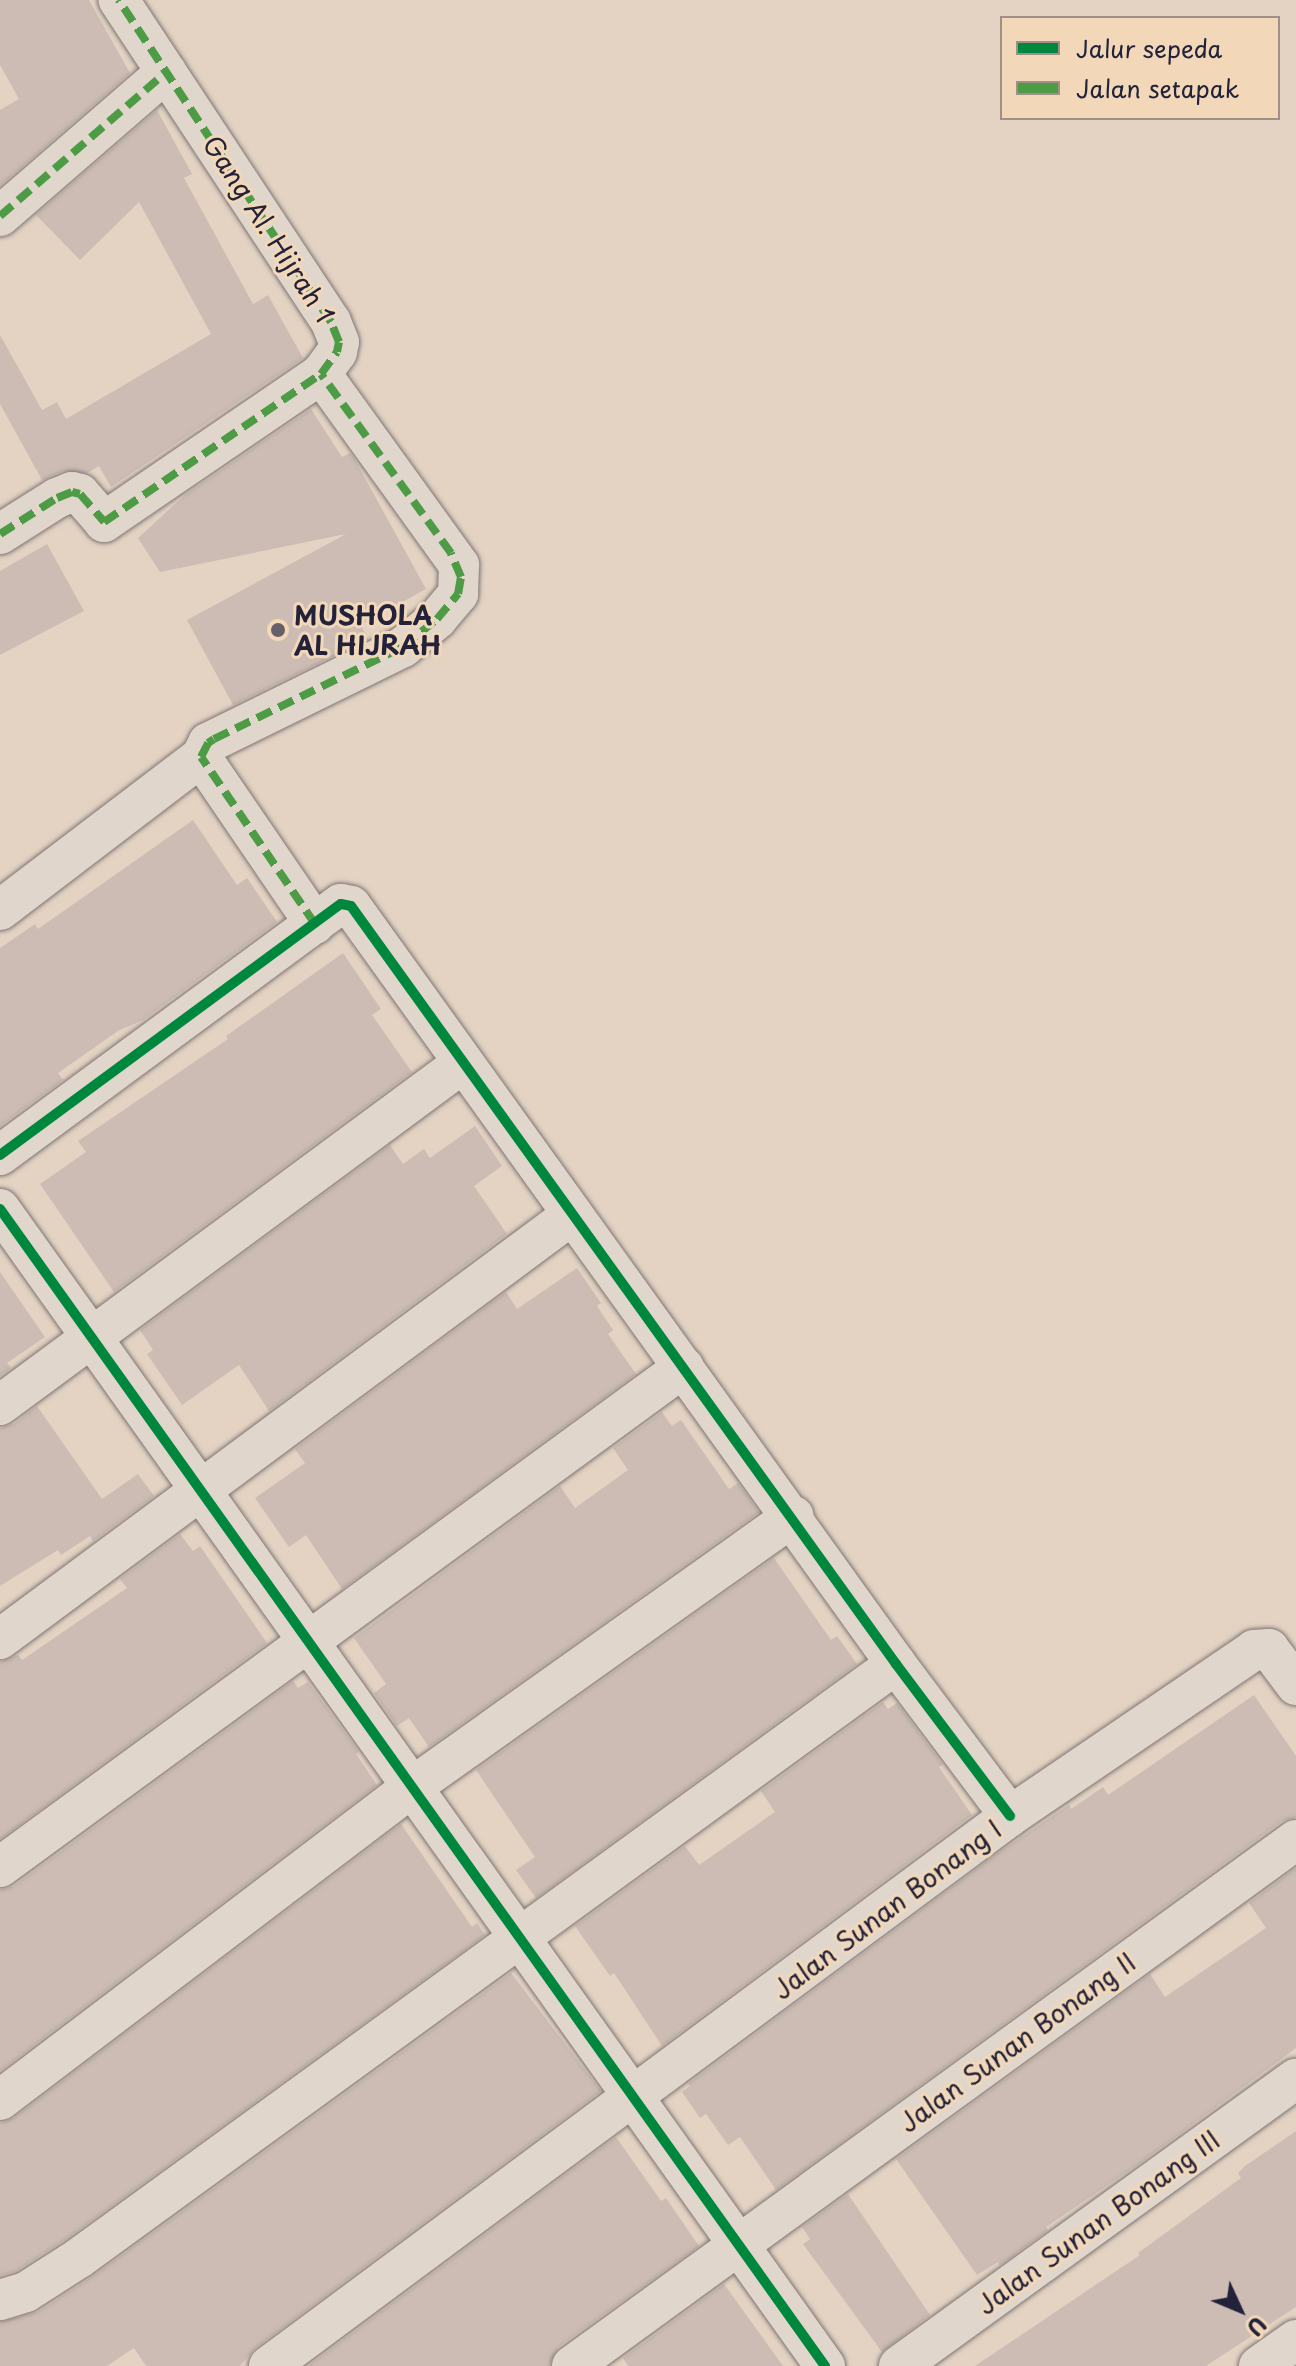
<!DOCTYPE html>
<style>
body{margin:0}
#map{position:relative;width:1296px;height:2366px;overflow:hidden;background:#e4d3c3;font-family:"Playpen Sans",sans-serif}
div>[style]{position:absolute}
.building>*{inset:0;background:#cdbcb3}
.roads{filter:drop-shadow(0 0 2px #7e7674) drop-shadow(0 0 2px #7e7674)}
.street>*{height:40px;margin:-20px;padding:0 20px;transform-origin:20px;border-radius:20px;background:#e0d6cb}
.quiet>*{height:8px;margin-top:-4px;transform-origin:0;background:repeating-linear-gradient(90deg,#4d9b45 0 16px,transparent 0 24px)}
.cycleway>*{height:10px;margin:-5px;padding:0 5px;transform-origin:5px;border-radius:5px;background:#00873e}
.dots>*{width:22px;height:22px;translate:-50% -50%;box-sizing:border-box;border:4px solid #f2d8b9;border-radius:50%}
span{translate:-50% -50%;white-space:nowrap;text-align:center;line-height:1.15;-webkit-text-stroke:6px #f2d8b9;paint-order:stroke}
.street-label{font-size:26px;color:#22223b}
.poi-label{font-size:26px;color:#22223b;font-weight:700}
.left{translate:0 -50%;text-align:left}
.legend{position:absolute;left:1000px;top:16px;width:280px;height:104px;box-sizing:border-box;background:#f2d8b9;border:2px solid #9f8f87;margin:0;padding:10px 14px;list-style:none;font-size:24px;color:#22223b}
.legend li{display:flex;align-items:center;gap:16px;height:40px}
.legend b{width:40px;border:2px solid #9f8f87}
.north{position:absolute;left:1200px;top:2270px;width:80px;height:80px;-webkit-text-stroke:6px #f2d8b9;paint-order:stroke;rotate:134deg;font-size:22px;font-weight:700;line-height:32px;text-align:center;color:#22223b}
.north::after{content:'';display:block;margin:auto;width:28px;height:36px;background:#22223b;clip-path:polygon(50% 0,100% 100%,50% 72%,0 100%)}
</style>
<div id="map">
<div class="building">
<i style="clip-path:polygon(0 0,89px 0,130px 73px,0 186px,0 110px,19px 99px,0 65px)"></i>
<i style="clip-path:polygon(157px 110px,192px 174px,184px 178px,253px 304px,268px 295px,303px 358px,111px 487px,99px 466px,87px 473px,63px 471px,42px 480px,0 404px,0 335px,42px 410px,57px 402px,66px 419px,211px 334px,139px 202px,80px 260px,36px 215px)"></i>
<i style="clip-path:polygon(311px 409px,342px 457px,350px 453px,355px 460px,426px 589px,361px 625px,368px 639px,233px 705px,187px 620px,346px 534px,160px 572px,138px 538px,186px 494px)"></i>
<i style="clip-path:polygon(47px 544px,84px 611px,0 655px,0 571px)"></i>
<i style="clip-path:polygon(193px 820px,237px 885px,247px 878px,277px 922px,143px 1020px,118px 1031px,58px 1073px,63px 1080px,0 1126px,0 948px,35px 924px,38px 929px)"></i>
<i style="clip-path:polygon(343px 953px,381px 1009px,372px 1015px,412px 1072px,114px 1292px,40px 1184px,86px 1152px,78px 1141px,228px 1039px,226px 1036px)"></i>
<i style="clip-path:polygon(475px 1126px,502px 1166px,474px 1186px,507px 1234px,269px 1411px,239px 1365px,182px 1405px,147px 1354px,153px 1350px,140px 1330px,390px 1145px,403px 1164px,424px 1149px,430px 1158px)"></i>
<i style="clip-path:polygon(577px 1268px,601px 1303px,597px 1306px,613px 1330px,608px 1334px,636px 1374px,342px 1589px,306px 1535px,289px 1547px,255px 1498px,305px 1463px,295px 1449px,506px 1292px,517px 1309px)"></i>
<i style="clip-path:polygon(0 1272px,45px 1337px,7px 1363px,11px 1368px,0 1376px)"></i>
<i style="clip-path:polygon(37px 1406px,102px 1499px,138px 1474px,154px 1496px,93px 1541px,90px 1536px,61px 1555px,58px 1550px,0 1586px,0 1428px,14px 1424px)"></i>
<i style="clip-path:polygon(662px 1412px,672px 1426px,681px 1420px,729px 1489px,738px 1483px,759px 1512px,429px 1747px,409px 1718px,397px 1726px,374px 1693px,386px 1684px,354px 1638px,560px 1486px,575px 1508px,628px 1470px,613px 1448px)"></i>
<i style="clip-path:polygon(180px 1534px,193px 1551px,200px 1546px,267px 1643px,0 1839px,0 1662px,18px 1655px,22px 1660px,127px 1588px,120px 1579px)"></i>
<i style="clip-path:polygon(774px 1558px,831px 1640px,837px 1636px,857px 1664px,536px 1898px,516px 1870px,535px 1857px,476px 1770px)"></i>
<i style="clip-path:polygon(293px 1681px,298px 1688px,308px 1682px,359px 1752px,356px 1754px,377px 1785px,0 2071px,0 1890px,14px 1886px)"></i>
<i style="clip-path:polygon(1254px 1695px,1296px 1756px,1296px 1817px,1282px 1821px,776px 2190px,740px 2137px,728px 2145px,706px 2114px,700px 2118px,682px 2092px,690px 2086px,688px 2084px,998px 1853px,1069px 1805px,1071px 1809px,1103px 1787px,1108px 1795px)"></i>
<i style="clip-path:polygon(883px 1702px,888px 1709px,897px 1703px,943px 1765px,939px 1767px,972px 1815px,662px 2046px,614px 1973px,610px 1976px,575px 1926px,685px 1846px,699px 1865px,775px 1812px,761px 1791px)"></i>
<i style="clip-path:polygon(401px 1824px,472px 1927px,477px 1923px,485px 1935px,66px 2239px,16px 2271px,0 2276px,0 2123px,14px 2118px)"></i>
<i style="clip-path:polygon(1296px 1868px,1296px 2048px,1140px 2163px,1046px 2227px,1048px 2230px,1000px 2265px,998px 2262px,977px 2275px,896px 2159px,1150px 1974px,1165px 1997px,1266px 1928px,1249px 1903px)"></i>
<i style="clip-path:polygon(511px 1973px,601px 2091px,255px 2348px,240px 2366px,146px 2366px,134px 2348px,107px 2366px,0 2366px,0 2322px,38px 2312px,92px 2277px)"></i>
<i style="clip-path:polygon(1296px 2131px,1296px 2307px,1206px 2366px,975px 2366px,1140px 2255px,1138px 2253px,1241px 2178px,1238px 2173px,1245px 2166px)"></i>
<i style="clip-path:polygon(616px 2137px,661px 2201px,666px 2198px,699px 2246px,558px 2347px,549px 2366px,308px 2366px)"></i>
<i style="clip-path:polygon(848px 2194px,930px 2315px,882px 2352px,803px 2244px,810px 2239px,802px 2227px)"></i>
<i style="clip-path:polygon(724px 2284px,783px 2366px,628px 2366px,623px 2358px)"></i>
</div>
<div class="roads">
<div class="street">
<i style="left:0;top:216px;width:220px;rotate:-40.9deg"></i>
<i style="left:0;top:534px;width:67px;rotate:-32.3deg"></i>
<i style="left:57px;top:498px;width:16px;rotate:-22deg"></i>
<i style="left:72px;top:492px;width:8px;rotate:14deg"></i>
<i style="left:80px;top:494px;width:37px;rotate:49deg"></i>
<i style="left:104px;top:522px;width:263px;rotate:-34.3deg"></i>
<i style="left:321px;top:374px;width:27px;rotate:-54deg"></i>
<i style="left:337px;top:352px;width:10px;rotate:-79deg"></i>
<i style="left:339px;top:342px;width:22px;rotate:-112deg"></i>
<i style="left:331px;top:322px;width:386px;rotate:-123.4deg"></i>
<i style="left:201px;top:757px;width:202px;rotate:55.7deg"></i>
<i style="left:0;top:910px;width:253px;rotate:-37.3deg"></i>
<i style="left:201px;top:757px;width:16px;rotate:-63deg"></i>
<i style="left:208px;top:743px;width:217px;rotate:-26.2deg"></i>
<i style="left:403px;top:647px;width:44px;rotate:-39.5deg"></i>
<i style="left:437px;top:619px;width:33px;rotate:-50deg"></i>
<i style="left:458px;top:594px;width:29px;rotate:-88deg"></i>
<i style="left:459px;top:565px;width:236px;rotate:-125.8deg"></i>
<i style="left:0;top:1155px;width:423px;rotate:-36.4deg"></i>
<i style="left:341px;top:904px;width:10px;rotate:11deg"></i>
<i style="left:351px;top:906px;width:934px;rotate:54.28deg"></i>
<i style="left:896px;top:1664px;width:190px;rotate:53.1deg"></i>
<i style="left:0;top:1209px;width:1421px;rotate:54.51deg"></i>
<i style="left:0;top:1405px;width:576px;rotate:-36.45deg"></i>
<i style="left:0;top:1639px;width:713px;rotate:-36.56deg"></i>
<i style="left:0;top:1867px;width:847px;rotate:-36.17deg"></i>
<i style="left:0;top:2100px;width:517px;rotate:-37.22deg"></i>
<i style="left:412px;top:1787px;width:468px;rotate:-35.4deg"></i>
<i style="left:0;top:2300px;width:27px;rotate:-17deg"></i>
<i style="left:26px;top:2292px;width:63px;rotate:-32.7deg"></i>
<i style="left:79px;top:2258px;width:1010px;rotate:-36.02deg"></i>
<i style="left:269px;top:2366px;width:923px;rotate:-36.58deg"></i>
<i style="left:1010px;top:1816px;width:295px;rotate:-34.2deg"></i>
<i style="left:1254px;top:1650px;width:15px;rotate:-4deg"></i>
<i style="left:1269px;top:1649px;width:45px;rotate:53.1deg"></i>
<i style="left:572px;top:2366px;width:895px;rotate:-36deg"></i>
<i style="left:899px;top:2366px;width:490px;rotate:-35.9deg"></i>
<i style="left:1259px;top:2366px;width:45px;rotate:-35.1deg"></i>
</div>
</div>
<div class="quiet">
<i style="left:0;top:216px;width:220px;rotate:-40.9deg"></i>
<i style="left:0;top:534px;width:67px;rotate:-32.3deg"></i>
<i style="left:57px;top:498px;width:16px;rotate:-22deg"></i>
<i style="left:72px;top:492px;width:8px;rotate:14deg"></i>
<i style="left:80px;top:494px;width:37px;rotate:49deg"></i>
<i style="left:104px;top:522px;width:263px;rotate:-34.3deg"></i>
<i style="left:321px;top:374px;width:27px;rotate:-54deg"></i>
<i style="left:337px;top:352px;width:10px;rotate:-79deg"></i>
<i style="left:339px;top:342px;width:22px;rotate:-112deg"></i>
<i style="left:331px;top:322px;width:386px;rotate:-123.4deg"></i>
<i style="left:315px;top:924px;width:202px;rotate:-124.3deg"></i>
<i style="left:201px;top:757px;width:16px;rotate:-63deg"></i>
<i style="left:208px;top:743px;width:7px;rotate:-34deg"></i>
<i style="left:214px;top:739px;width:210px;rotate:-26deg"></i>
<i style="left:403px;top:647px;width:44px;rotate:-39.5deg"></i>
<i style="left:437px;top:619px;width:33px;rotate:-50deg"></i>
<i style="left:458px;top:594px;width:17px;rotate:-80deg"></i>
<i style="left:461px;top:577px;width:26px;rotate:-113deg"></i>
<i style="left:451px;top:553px;width:221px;rotate:-126deg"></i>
</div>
<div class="cycleway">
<i style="left:0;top:1155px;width:423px;rotate:-36.4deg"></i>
<i style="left:341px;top:904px;width:10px;rotate:11deg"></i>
<i style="left:351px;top:906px;width:934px;rotate:54.28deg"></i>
<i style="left:896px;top:1664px;width:190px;rotate:53.1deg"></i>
<i style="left:0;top:1209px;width:1421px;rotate:54.51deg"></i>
</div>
<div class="dots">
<i style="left:278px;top:630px;background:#66606b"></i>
</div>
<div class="street-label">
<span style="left:269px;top:229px;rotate:57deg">Gang Al. Hijrah 1</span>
<span style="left:887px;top:1909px;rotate:-37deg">Jalan Sunan Bonang I</span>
<span style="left:1017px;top:2042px;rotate:-36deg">Jalan Sunan Bonang II</span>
<span style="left:1098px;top:2222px;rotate:-36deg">Jalan Sunan Bonang III</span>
</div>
<div class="poi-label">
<span class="left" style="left:294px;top:630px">MUSHOLA<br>AL HIJRAH</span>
</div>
<ul class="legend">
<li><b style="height:10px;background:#00873e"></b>Jalur sepeda</li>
<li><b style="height:10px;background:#4d9b45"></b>Jalan setapak</li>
</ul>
<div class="north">U</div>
</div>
